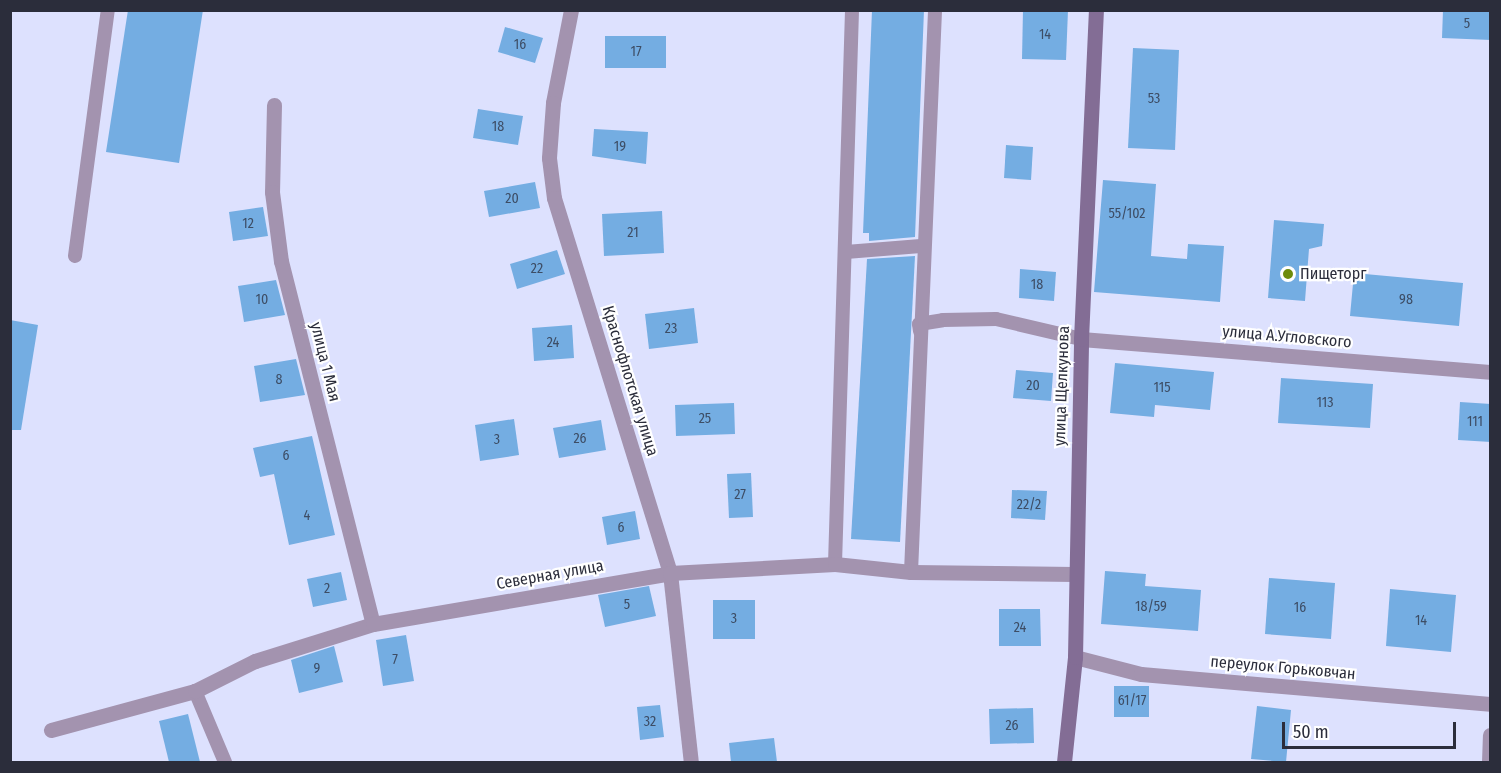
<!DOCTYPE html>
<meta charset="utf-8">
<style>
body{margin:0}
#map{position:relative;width:1501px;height:773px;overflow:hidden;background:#dde1fe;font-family:"Fira Sans Condensed",sans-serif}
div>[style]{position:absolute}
.building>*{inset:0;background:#74ade2}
.lane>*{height:14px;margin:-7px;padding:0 7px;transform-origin:7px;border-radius:7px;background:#a393af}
.street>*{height:15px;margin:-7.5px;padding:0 7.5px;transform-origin:7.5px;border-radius:7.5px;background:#a393af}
.secondary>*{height:15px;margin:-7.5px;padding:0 7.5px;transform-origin:7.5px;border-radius:7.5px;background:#836d95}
.dots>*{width:16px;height:16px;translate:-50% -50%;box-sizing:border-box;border:3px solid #fff;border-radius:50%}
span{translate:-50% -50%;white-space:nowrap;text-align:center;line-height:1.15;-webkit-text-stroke:4.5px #fff;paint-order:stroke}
.number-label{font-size:14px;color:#3d4d65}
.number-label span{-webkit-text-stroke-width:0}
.poi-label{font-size:16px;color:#2b2d3b}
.left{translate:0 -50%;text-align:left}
.street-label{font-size:16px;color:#2b2d3b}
.frame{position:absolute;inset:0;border:12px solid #2b2d3b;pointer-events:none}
.scale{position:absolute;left:1282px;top:722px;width:174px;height:27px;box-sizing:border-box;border:3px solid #2b2d3b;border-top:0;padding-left:8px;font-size:18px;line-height:21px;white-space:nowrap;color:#2b2d3b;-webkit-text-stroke:4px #fff;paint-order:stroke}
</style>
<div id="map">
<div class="building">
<i style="clip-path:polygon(128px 10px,203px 10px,179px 163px,106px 152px)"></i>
<i style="clip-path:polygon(872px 10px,924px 10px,915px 237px,869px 241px,869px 233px,863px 233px)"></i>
<i style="clip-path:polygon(1023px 10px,1068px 10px,1066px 60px,1022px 59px)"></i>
<i style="clip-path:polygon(1443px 10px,1491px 10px,1491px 40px,1442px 38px)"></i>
<i style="clip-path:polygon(505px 27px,543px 38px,535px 63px,498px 52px)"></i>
<i style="clip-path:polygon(605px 36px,666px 36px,666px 68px,605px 68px)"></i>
<i style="clip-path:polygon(1133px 48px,1179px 50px,1175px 150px,1128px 148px)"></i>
<i style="clip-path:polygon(478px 109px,523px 116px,518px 145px,473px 138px)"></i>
<i style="clip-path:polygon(594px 129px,648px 132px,646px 164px,592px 156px)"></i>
<i style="clip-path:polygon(1006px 145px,1033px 147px,1031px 180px,1004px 178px)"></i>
<i style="clip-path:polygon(1103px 180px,1156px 184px,1151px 256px,1187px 259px,1188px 244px,1224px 246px,1220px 302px,1094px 292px)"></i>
<i style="clip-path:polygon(535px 182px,540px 208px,489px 217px,484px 191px)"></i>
<i style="clip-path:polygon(263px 207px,268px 236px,233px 241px,229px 212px)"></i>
<i style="clip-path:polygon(662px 211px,664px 253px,604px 256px,602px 214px)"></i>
<i style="clip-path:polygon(1274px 220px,1324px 224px,1322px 246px,1309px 249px,1305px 301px,1268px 298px)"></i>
<i style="clip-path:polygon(557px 250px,565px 274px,517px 289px,510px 264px)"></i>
<i style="clip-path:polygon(915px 256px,900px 542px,851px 539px,867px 259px)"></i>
<i style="clip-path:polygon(1020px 269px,1056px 272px,1054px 301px,1019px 298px)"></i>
<i style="clip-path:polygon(1354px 273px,1463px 283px,1459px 326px,1350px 316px)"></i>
<i style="clip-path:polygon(276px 280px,285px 315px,244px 322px,238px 286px)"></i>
<i style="clip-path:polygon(694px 308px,698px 343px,649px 349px,645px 314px)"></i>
<i style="clip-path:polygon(10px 320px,38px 325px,21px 430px,10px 430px)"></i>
<i style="clip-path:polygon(572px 325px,574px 358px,534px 361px,532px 328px)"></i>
<i style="clip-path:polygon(296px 359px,305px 395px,260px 402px,254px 366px)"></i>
<i style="clip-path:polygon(1115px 363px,1214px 372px,1210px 410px,1155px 405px,1154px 417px,1110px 413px)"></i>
<i style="clip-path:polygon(1016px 370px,1053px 373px,1051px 401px,1013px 398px)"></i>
<i style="clip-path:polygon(1281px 378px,1373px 384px,1370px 428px,1278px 423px)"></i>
<i style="clip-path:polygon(1460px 402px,1491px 404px,1491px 442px,1458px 440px)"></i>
<i style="clip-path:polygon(734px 403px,735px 434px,676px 436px,675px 405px)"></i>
<i style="clip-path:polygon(514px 419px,519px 455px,480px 461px,475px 425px)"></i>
<i style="clip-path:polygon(601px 420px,606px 450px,559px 458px,553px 428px)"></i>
<i style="clip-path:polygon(312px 436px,335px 535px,289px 545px,274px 474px,260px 477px,253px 448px)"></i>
<i style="clip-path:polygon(751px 473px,753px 517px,729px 518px,727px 474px)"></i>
<i style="clip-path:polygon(1012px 490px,1047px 491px,1045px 520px,1011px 518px)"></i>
<i style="clip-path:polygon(635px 511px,640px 539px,607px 545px,602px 517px)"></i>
<i style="clip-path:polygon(1105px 571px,1146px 574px,1145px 586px,1201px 590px,1198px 631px,1101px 624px)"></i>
<i style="clip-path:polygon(341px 572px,347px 600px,313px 607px,307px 579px)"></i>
<i style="clip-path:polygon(1269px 578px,1335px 583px,1331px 639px,1265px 634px)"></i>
<i style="clip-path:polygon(649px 586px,656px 616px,605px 627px,598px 595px)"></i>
<i style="clip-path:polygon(1390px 589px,1456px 595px,1451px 652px,1386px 646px)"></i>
<i style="clip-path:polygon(713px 600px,755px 600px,755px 639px,713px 639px)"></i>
<i style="clip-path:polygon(999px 609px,1040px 609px,1041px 646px,999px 646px)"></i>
<i style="clip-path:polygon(406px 635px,414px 681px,383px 686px,376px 640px)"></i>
<i style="clip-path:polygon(334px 646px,343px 682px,299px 693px,291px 660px)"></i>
<i style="clip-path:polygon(1114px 686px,1149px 686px,1149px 717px,1114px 717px)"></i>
<i style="clip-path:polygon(660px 705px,664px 737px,640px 740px,637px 707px)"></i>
<i style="clip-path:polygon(1257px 706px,1291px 710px,1286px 762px,1251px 759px)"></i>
<i style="clip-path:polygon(1033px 708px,1034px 743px,990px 744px,989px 709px)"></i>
<i style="clip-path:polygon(188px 714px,200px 762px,169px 762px,159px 721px)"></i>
<i style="clip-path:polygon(774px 738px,777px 762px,731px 762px,729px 743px)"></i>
</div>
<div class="lane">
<i style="left:846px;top:252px;width:75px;rotate:-4.6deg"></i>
<i style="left:75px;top:256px;width:248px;rotate:-82.4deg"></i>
<i style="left:920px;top:331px;width:7px;rotate:-98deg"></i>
<i style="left:919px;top:324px;width:24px;rotate:-9deg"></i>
<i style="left:943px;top:320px;width:53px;rotate:-1.1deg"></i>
<i style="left:996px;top:319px;width:87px;rotate:13.2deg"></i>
<i style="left:835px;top:564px;width:554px;rotate:-88.24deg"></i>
<i style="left:911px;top:572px;width:563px;rotate:-87.55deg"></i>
<i style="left:195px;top:691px;width:77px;rotate:67.1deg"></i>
</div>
<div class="street">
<i style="left:571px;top:10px;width:95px;rotate:101deg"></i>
<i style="left:553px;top:103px;width:55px;rotate:94.2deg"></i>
<i style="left:549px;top:158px;width:40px;rotate:82.9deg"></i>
<i style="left:554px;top:198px;width:393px;rotate:72.8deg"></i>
<i style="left:670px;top:573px;width:190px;rotate:83.7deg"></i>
<i style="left:274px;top:105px;width:87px;rotate:91.3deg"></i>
<i style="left:272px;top:192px;width:70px;rotate:82.6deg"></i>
<i style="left:281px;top:261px;width:374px;rotate:75.8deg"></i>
<i style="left:1081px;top:339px;width:410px;rotate:4.6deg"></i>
<i style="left:1075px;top:657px;width:68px;rotate:14.4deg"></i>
<i style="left:1141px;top:674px;width:350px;rotate:4.9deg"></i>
<i style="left:51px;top:730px;width:149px;rotate:-15.2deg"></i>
<i style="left:195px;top:691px;width:67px;rotate:-26.6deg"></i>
<i style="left:255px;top:661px;width:124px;rotate:-17.4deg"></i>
<i style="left:373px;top:624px;width:301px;rotate:-9.7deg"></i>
<i style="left:670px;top:573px;width:165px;rotate:-3.1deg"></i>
<i style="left:835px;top:564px;width:76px;rotate:6deg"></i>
<i style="left:911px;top:572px;width:163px;rotate:0.7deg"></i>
<i style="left:1489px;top:762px;width:27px;rotate:-88deg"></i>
</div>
<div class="secondary">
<i style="left:1064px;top:762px;width:106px;rotate:-84deg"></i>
<i style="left:1075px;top:657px;width:318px;rotate:-88.9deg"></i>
<i style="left:1081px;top:339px;width:329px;rotate:-87.4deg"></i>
</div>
<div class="dots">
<i style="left:1288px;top:274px;background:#6d8c0c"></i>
</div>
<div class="number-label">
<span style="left:1467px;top:24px">5</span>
<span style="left:1045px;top:35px">14</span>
<span style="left:520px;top:45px">16</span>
<span style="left:636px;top:52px">17</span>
<span style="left:1154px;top:99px">53</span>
<span style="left:498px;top:127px">18</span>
<span style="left:620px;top:147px">19</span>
<span style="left:512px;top:199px">20</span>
<span style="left:1127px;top:214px">55/102</span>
<span style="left:248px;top:224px">12</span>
<span style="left:633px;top:233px">21</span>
<span style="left:537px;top:269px">22</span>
<span style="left:1037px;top:285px">18</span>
<span style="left:262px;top:300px">10</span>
<span style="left:1406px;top:300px">98</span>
<span style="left:671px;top:329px">23</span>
<span style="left:553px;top:343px">24</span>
<span style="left:279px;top:380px">8</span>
<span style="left:1033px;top:386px">20</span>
<span style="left:1162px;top:388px">115</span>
<span style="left:1325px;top:403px">113</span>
<span style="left:705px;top:419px">25</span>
<span style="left:1475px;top:422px">111</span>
<span style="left:580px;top:439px">26</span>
<span style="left:497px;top:440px">3</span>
<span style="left:286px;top:456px">6</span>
<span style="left:740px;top:495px">27</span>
<span style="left:1029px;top:505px">22/2</span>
<span style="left:307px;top:516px">4</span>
<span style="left:621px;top:528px">6</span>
<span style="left:327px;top:589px">2</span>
<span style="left:627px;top:605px">5</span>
<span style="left:1151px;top:607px">18/59</span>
<span style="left:1300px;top:608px">16</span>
<span style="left:734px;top:619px">3</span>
<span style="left:1421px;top:621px">14</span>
<span style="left:1020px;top:628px">24</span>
<span style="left:395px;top:660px">7</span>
<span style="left:317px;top:669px">9</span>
<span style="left:1132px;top:701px">61/17</span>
<span style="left:650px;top:722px">32</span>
<span style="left:1012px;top:726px">26</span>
</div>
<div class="poi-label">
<span class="left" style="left:1300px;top:274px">Пищеторг</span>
</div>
<div class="street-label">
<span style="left:1287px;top:337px;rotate:5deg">улица А.Угловского</span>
<span style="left:325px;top:362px;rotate:76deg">улица 1 Мая</span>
<span style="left:630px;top:381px;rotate:73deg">Краснофлотская улица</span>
<span style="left:1062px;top:386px;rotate:-88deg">улица Щелкунова</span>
<span style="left:550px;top:575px;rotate:-10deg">Северная улица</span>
<span style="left:1283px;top:668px;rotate:5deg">переулок Горьковчан</span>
</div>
<div class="frame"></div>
<div class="scale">50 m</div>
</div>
